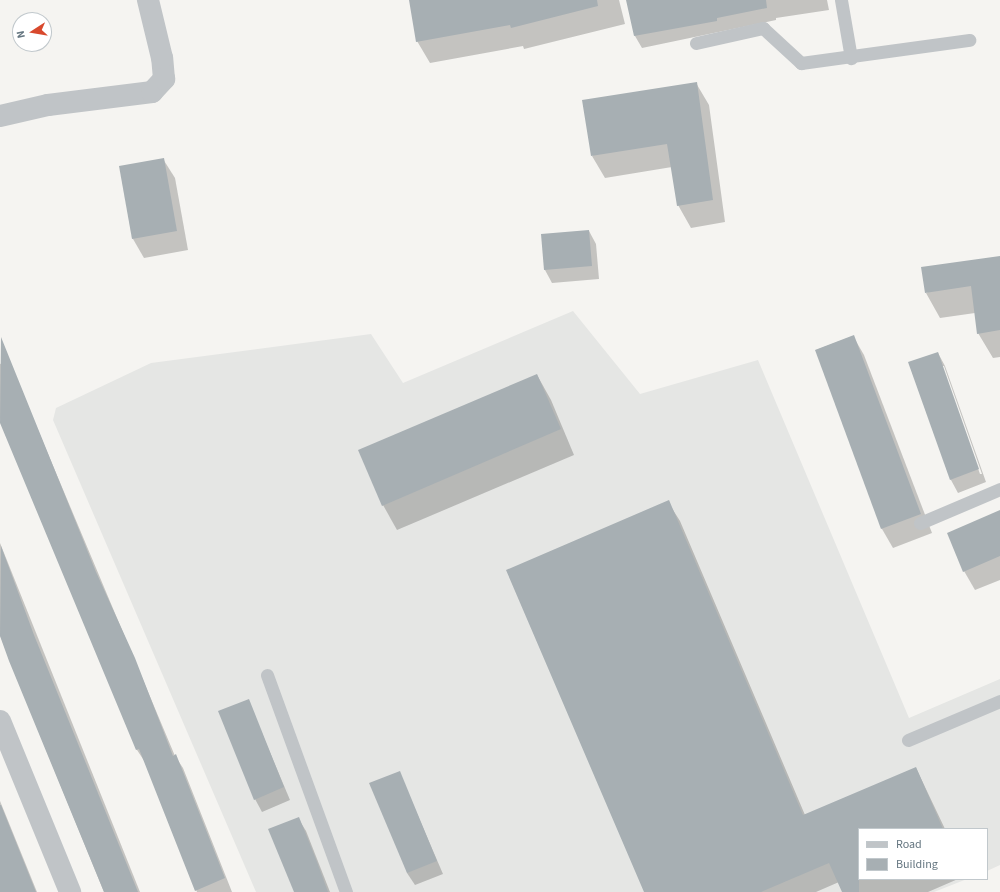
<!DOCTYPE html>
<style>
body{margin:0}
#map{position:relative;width:1000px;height:892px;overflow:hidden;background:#f5f4f1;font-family:"Source Sans 3",sans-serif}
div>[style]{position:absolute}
.built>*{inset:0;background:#e5e6e4}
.shadow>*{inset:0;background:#0003}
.building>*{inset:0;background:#a7afb3}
.service>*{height:13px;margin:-6.5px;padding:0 6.5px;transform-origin:6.5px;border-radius:6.5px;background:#c0c4c7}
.minor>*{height:22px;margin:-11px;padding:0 11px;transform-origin:11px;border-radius:11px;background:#c0c4c7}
span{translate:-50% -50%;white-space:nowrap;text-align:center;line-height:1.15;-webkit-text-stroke:4px #fff;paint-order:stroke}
.legend{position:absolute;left:858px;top:828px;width:130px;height:52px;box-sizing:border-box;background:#fff;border:1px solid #c1c8cc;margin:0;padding:5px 7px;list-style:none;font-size:12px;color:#657680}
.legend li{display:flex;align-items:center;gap:8px;height:20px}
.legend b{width:20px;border:1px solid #c1c8cc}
.north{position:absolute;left:12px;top:12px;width:40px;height:40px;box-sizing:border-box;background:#fff;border:1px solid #c1c8cc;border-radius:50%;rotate:258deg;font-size:11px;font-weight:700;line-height:16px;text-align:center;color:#657680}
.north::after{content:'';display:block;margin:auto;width:14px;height:18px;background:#d8492d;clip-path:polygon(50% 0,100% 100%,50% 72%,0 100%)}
</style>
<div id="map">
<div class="built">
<i style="clip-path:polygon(573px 311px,640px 394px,758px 360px,909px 718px,1000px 679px,1000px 865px,987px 871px,987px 829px,859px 829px,859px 879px,967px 879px,934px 892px,256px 892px,53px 420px,56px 408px,151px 363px,371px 334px,403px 383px)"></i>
</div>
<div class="shadow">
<i style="clip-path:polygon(410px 0,619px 0,625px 24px,524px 49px,523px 46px,430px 63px,417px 41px)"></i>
<i style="clip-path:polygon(627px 0,827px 0,829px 10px,776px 18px,776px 20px,642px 48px,635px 36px)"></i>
<i style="clip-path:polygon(696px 83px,709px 105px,725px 222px,691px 228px,678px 205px,672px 167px,605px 178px,592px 156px)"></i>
<i style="clip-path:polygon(163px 159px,175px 178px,188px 250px,144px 258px,133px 239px)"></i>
<i style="clip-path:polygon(589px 231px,596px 244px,599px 279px,552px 283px,545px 270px,542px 235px)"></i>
<i style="clip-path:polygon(1000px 257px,1000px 357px,993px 358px,978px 333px,975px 313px,940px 318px,926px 293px)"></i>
<i style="clip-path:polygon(853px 336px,864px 355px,932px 533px,893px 548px,882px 529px,816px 350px)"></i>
<i style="clip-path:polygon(evenodd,938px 353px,945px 366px,986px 482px,958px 493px,951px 480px,909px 363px,938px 353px,942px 366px,944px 366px,982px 474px,980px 474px,942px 366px)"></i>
<i style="clip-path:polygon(9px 361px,175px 756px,183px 768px,232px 892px,197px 892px,145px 762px,137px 750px,0 418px,0 364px)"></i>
<i style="clip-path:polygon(537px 375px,551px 400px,574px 455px,397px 530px,383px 505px)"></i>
<i style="clip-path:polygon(668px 502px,680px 521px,805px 815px,916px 768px,945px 829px,859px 829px,859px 879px,958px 879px,928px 892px,843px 892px,839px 882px,816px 892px,645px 892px)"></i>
<i style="clip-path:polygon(1000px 511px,1000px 580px,975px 590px,964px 571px)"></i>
<i style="clip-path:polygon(0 543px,140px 892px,104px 892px,10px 661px,0 635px)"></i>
<i style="clip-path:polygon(248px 700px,290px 800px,262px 812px,255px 799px)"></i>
<i style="clip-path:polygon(399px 772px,443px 874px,415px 885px,407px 873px)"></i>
<i style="clip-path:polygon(0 801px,37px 892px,2px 892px)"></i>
<i style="clip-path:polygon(298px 818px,306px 831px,330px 892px,294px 892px)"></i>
</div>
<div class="building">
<i style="clip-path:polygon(409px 0,597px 0,598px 6px,511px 28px,510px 25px,416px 42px)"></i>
<i style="clip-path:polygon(626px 0,766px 0,767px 8px,717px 18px,717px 21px,634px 36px)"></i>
<i style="clip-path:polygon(697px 82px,713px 200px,677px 206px,667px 144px,591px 156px,582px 100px)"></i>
<i style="clip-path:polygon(164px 158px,177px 231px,132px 239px,119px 166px)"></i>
<i style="clip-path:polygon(589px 230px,592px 266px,544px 270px,541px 234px)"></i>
<i style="clip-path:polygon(1000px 256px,1000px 330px,977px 334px,971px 286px,925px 293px,921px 267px)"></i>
<i style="clip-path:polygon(854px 335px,921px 514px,881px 529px,815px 350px)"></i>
<i style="clip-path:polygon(1px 337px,96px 572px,135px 658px,173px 756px,176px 754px,225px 878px,195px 891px,139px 749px,136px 750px,0 423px)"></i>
<i style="clip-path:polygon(938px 352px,979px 469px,950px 480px,908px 362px)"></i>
<i style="clip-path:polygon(537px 374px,561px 429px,382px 506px,358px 450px)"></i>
<i style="clip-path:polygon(669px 500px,803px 815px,916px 767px,943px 829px,859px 829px,859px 892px,842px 892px,829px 863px,761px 892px,644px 892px,506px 570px)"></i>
<i style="clip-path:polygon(1000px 510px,1000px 556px,963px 572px,947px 533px)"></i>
<i style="clip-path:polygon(1px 546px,34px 635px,138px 892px,104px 892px,9px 661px,0 636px)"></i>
<i style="clip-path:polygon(249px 699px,284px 787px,254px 800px,218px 711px)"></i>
<i style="clip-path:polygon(400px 771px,437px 861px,407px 873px,369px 783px)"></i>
<i style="clip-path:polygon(0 805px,1px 805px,36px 892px,0 892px)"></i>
<i style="clip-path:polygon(299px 817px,317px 862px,328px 892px,294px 892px,268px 829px)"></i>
</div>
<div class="service">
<i style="left:841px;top:0;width:59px;rotate:80.2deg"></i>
<i style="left:696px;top:43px;width:69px;rotate:-12.6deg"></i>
<i style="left:763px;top:28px;width:52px;rotate:42.6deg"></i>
<i style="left:801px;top:63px;width:170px;rotate:-7.8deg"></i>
<i style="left:920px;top:523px;width:87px;rotate:-23deg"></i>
<i style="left:267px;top:675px;width:231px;rotate:70deg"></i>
<i style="left:908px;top:740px;width:100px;rotate:-23deg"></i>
</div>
<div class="minor">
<i style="left:0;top:116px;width:49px;rotate:-12.9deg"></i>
<i style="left:48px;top:105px;width:105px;rotate:-7.1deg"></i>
<i style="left:152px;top:92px;width:18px;rotate:-47deg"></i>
<i style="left:164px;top:79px;width:21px;rotate:-95deg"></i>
<i style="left:162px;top:58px;width:60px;rotate:-103.6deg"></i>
<i style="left:0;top:721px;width:185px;rotate:67.7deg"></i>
</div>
<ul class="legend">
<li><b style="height:5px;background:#c0c4c7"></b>Road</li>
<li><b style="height:11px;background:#a7afb3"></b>Building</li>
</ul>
<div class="north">N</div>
</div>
